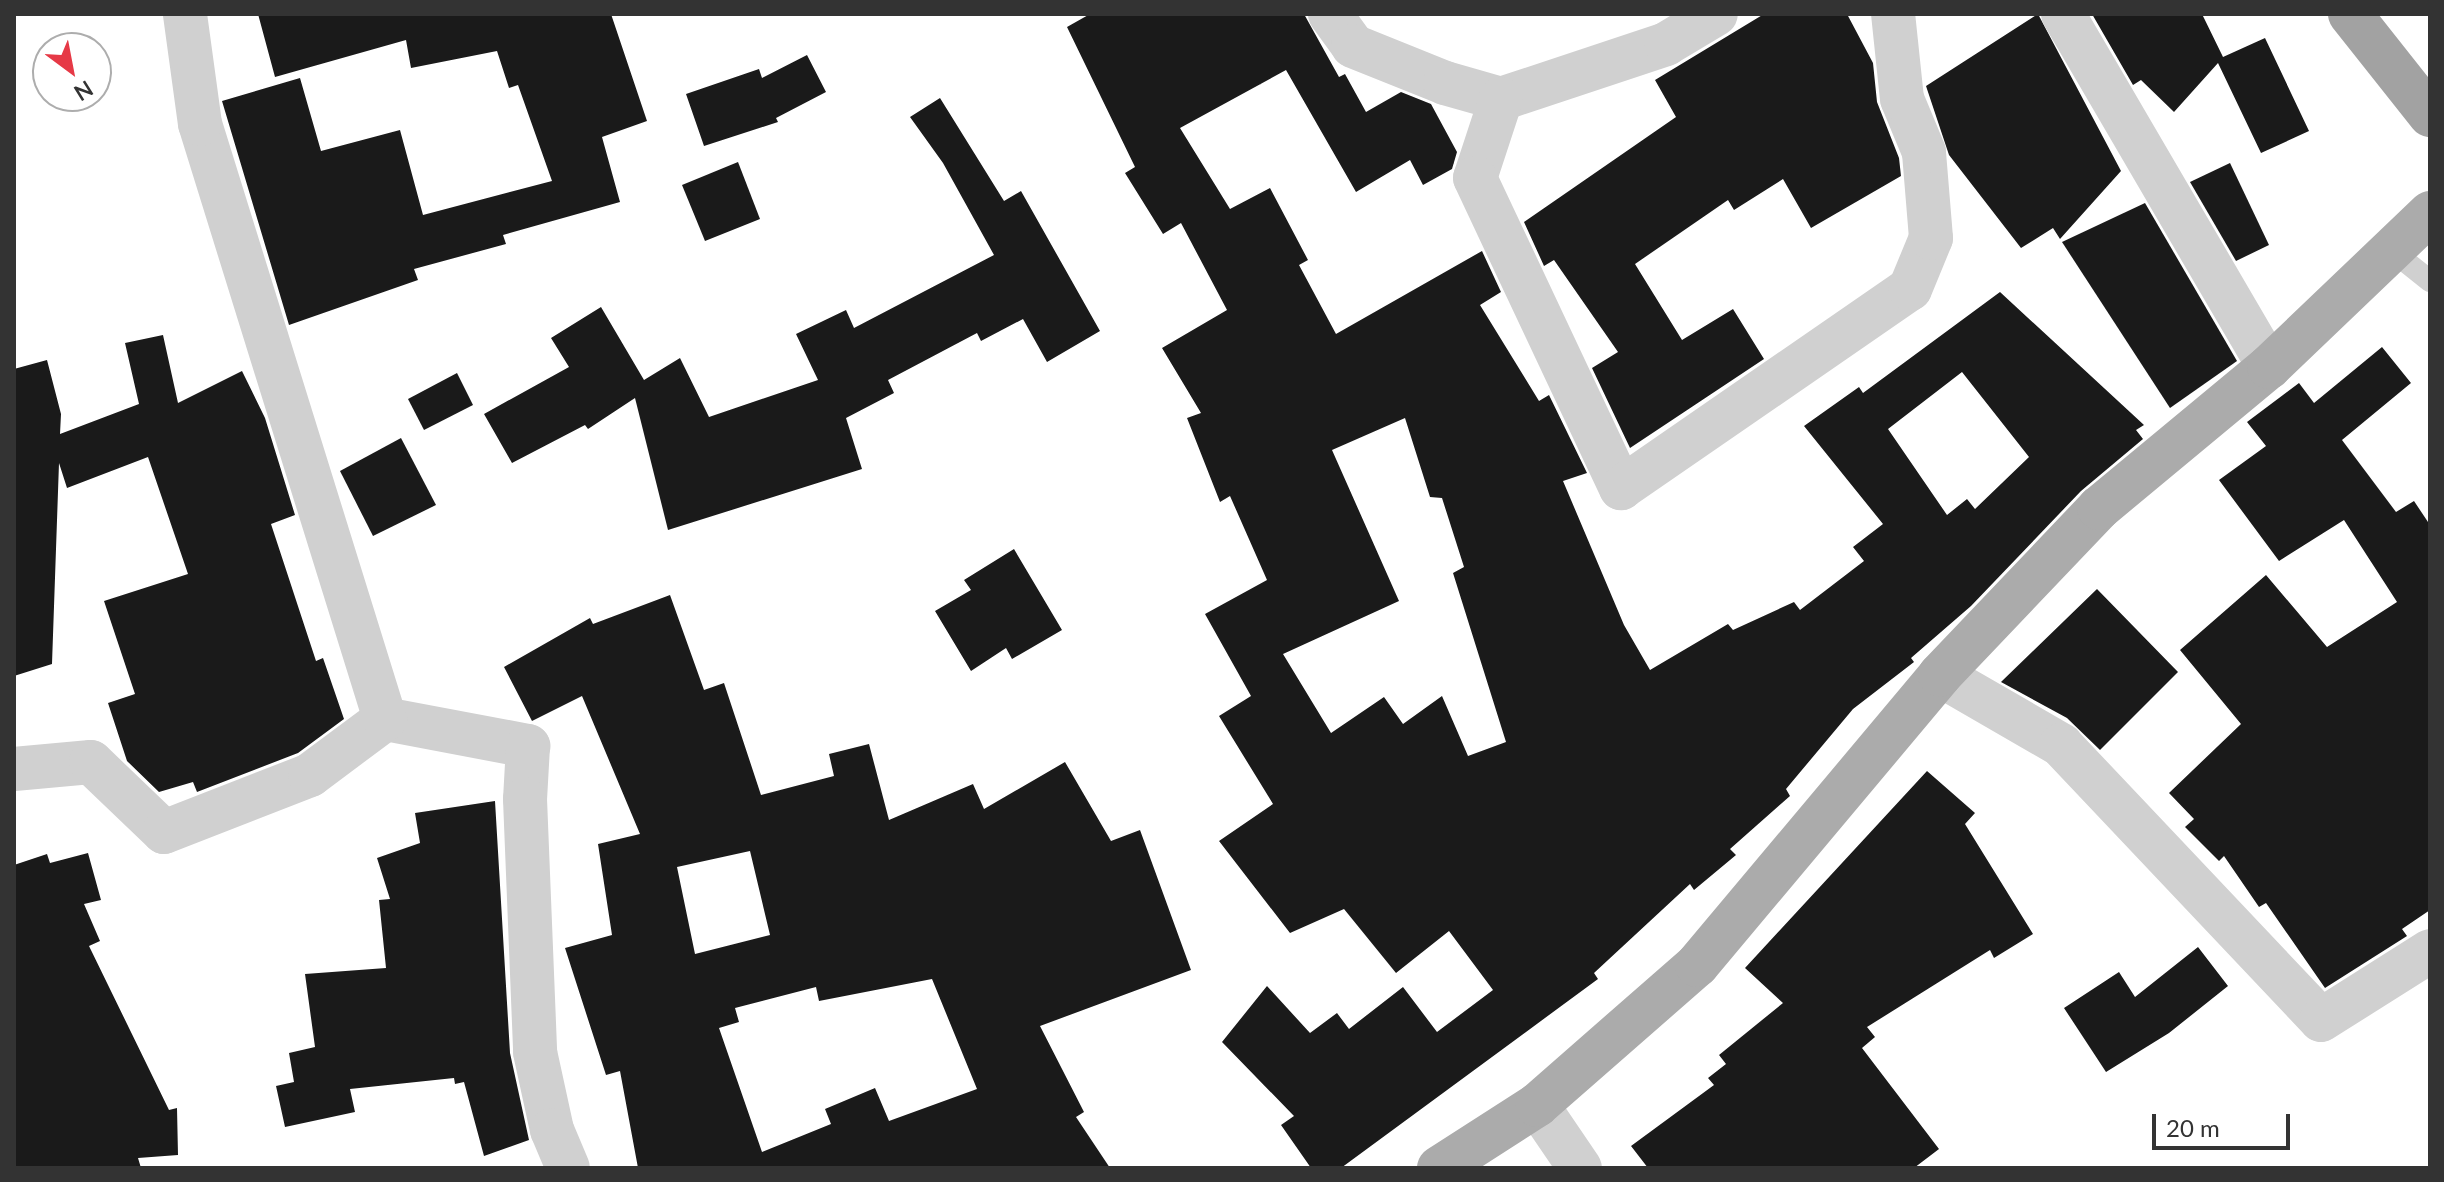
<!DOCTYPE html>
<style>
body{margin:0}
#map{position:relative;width:2444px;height:1182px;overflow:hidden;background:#fff;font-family:Lato,sans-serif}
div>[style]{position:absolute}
.building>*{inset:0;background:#1a1a1a}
.service>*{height:22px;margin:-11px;padding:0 11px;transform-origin:11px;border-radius:11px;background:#d0d0d0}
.minor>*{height:44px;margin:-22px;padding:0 22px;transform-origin:22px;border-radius:22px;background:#d0d0d0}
.primary>*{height:44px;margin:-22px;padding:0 22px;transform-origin:22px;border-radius:22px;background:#ababab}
.trunk>*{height:44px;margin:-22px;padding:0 22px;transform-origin:22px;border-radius:22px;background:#a2a2a2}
span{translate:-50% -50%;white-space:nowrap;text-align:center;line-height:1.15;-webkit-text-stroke:8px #fff;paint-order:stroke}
.frame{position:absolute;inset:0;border:16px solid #333;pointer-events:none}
.north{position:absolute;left:32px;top:32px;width:80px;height:80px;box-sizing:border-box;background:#fff;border:2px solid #adadad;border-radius:50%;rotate:148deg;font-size:22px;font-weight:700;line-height:32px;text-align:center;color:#333}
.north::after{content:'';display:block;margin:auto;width:28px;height:36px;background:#e63946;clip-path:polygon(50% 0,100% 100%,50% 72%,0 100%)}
.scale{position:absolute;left:2152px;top:1114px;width:138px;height:36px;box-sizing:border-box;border:4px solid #333;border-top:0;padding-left:10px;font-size:24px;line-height:28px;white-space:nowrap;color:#333;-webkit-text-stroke:6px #fff;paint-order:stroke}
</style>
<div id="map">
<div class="building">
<i style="clip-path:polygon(258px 14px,611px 14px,647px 121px,602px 137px,620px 202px,503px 235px,506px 244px,414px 269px,418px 280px,289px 325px,222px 101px,300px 78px,321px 151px,400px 130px,423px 215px,552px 181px,518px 85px,509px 88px,497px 51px,411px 68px,406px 40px,275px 77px)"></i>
<i style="clip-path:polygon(evenodd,1090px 14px,1304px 14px,1339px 77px,1345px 74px,1366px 112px,1401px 92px,1431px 104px,1457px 152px,1452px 169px,1423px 185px,1410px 160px,1356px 192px,1286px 70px,1180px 128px,1230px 209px,1270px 188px,1308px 260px,1299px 265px,1336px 334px,1482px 251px,1501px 292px,1480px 305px,1539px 401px,1549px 395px,1587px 473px,1563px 481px,1624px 625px,1650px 670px,1728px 624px,1733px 630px,1794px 602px,1800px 610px,1864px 561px,1853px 547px,1883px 524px,1804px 426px,1859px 387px,1863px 393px,2000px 292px,2144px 425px,2136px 430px,2143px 439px,2081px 491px,1971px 606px,1911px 658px,1914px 662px,1853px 709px,1786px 789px,1790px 796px,1730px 849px,1736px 855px,1694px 890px,1690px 884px,1594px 973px,1598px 979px,1341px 1168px,1311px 1168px,1281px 1125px,1294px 1116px,1222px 1042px,1267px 986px,1310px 1033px,1337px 1013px,1349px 1029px,1403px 987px,1437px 1032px,1493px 990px,1449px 931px,1396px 973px,1344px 909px,1290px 933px,1219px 841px,1273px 804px,1219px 716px,1251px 696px,1205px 614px,1267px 580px,1230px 496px,1220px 502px,1187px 418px,1201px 413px,1162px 348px,1227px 310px,1181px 223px,1163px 234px,1125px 173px,1135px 167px,1067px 27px,1090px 14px,1962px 372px,2029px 457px,1975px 509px,1967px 499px,1947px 515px,1888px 429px,1962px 372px,1090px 14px,1405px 418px,1430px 497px,1442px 498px,1464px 567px,1453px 573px,1506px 742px,1468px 756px,1442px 696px,1403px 724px,1384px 697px,1331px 733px,1283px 654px,1399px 601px,1332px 450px,1405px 418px)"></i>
<i style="clip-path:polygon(1764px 14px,1847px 14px,1873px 63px,1877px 102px,1899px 158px,1901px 176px,1811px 228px,1783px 179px,1734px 210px,1728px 200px,1635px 264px,1682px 340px,1733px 309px,1764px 359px,1630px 448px,1592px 368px,1618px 352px,1554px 260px,1544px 266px,1524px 222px,1676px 117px,1655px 80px)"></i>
<i style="clip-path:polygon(2038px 14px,2121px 171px,2060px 239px,2053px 228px,2021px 248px,1949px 155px,1926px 86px)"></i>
<i style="clip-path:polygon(2092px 14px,2202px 14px,2223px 57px,2265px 38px,2309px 131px,2261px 153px,2218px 63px,2174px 112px,2141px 80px,2133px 85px)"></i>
<i style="clip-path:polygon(807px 55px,826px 92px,776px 118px,778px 122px,704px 146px,686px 94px,759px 69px,762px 78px)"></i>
<i style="clip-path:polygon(940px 98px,1004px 201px,1021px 191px,1100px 331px,1047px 362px,1023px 319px,981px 341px,977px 333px,888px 380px,894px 393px,846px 418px,862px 469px,668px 530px,635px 398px,588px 429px,585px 425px,512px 463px,484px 414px,569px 367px,551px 338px,601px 307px,644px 380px,680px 358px,709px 417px,818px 380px,796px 334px,846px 310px,854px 328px,994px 255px,943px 163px,910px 117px)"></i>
<i style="clip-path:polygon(738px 162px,760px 219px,705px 241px,682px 185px)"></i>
<i style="clip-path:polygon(2230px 163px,2269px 245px,2236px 261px,2190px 182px)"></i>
<i style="clip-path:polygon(2145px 203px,2237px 361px,2170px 408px,2062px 242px)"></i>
<i style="clip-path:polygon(163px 335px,178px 403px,242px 371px,265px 418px,295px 515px,271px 524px,316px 661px,323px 658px,344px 719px,298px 753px,197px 792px,193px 782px,159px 792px,127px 761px,108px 703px,135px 694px,104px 601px,188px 574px,148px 457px,67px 488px,59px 463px,52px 664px,14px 676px,14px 369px,47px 360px,61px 414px,60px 434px,139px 404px,125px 343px)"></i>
<i style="clip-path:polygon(2382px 347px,2411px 383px,2342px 440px,2396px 512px,2414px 501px,2430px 525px,2430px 910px,2402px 929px,2407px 936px,2325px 988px,2266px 903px,2259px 907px,2224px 856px,2219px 861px,2185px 827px,2194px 819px,2169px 793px,2241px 724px,2180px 650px,2266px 575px,2327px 647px,2397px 602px,2344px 520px,2279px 561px,2219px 480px,2266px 446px,2247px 422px,2299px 383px,2314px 403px)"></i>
<i style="clip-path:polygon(457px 373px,473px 405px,424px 430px,408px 399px)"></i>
<i style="clip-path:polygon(401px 438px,436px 505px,373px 536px,340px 471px)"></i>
<i style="clip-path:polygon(1014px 549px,1062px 630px,1012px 659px,1006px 648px,971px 671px,935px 611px,971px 590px,964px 580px)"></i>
<i style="clip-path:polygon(2097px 589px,2178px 672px,2100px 750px,2067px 718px,2001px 682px)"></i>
<i style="clip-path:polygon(evenodd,670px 595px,704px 690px,724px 683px,761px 795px,834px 776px,829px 754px,869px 744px,889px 820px,973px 784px,984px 809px,1065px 762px,1111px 841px,1140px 830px,1191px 970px,1040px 1026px,1084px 1112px,1076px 1117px,1110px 1168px,638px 1168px,620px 1071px,606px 1075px,565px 948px,612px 935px,598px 844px,640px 834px,582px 696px,532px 721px,504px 667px,590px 618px,593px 624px,670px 595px,750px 851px,770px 935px,695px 954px,677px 867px,750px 851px,670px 595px,932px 979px,977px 1089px,889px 1121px,875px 1088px,825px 1109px,831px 1124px,762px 1152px,719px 1028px,739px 1022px,735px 1008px,816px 987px,819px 1001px,932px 979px)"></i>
<i style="clip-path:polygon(1927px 771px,1975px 813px,1965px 824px,2033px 934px,1994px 958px,1990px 950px,1867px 1027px,1875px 1037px,1862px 1048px,1939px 1149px,1914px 1168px,1648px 1168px,1631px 1146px,1714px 1085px,1708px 1078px,1726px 1064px,1719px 1055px,1783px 1003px,1745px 968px)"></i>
<i style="clip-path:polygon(495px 801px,510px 1053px,529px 1140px,484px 1156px,464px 1082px,455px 1084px,454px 1078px,350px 1089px,355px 1112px,285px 1127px,276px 1086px,294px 1082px,289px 1053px,315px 1047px,305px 974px,386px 968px,379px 900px,390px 899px,377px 858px,420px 843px,415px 813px)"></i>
<i style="clip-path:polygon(88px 853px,101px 900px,84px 904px,100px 941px,89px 946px,169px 1110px,177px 1108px,178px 1155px,138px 1158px,141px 1168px,14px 1168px,14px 865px,47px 854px,50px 863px)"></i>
<i style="clip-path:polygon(2198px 947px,2228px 986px,2169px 1033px,2106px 1072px,2064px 1008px,2119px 972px,2135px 997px)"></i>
</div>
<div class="service">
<i style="left:2391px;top:250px;width:50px;rotate:38.5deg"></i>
</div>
<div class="minor">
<i style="left:1330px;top:14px;width:39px;rotate:54deg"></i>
<i style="left:1353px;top:46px;width:99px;rotate:21.9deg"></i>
<i style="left:1445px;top:83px;width:58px;rotate:15.9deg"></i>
<i style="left:1501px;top:99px;width:174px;rotate:-18.4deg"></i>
<i style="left:1666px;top:44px;width:58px;rotate:-31deg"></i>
<i style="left:2063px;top:14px;width:409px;rotate:59.7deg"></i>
<i style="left:1501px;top:99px;width:83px;rotate:108.2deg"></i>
<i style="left:1475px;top:178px;width:343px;rotate:64.8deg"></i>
<i style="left:1621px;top:488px;width:351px;rotate:-34.6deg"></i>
<i style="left:1910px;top:289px;width:55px;rotate:-67.6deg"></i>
<i style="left:1931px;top:238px;width:86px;rotate:-94.7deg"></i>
<i style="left:1924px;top:152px;width:57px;rotate:-112.5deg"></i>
<i style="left:1902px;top:99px;width:85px;rotate:-96deg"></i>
<i style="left:1940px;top:675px;width:140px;rotate:30deg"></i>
<i style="left:2061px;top:745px;width:378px;rotate:46.6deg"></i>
<i style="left:2321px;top:1020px;width:129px;rotate:-32.3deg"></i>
<i style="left:385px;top:719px;width:146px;rotate:10.7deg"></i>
<i style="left:528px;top:746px;width:53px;rotate:93.2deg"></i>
<i style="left:525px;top:799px;width:253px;rotate:87.7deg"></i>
<i style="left:535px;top:1052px;width:80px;rotate:77.7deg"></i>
<i style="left:552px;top:1130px;width:41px;rotate:67.2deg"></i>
<i style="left:14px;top:769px;width:77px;rotate:-5.2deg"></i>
<i style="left:91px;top:762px;width:101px;rotate:43.8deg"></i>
<i style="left:164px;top:832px;width:157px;rotate:-21.3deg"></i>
<i style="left:310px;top:775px;width:94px;rotate:-36.7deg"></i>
<i style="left:385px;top:719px;width:623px;rotate:-107.27deg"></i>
<i style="left:200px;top:124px;width:111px;rotate:-97.8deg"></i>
<i style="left:1537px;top:1105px;width:76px;rotate:55.7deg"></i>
</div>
<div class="primary">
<i style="left:1439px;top:1168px;width:117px;rotate:-32.7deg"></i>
<i style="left:1537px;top:1105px;width:213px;rotate:-41.2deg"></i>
<i style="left:1697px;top:965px;width:378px;rotate:-50deg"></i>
<i style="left:1940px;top:675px;width:231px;rotate:-46.4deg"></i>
<i style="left:2099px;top:508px;width:221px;rotate:-39.7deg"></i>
<i style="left:2269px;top:367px;width:223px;rotate:-43.7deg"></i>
</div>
<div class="trunk">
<i style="left:2350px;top:14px;width:129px;rotate:51.6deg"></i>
</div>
<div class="frame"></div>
<div class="north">N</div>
<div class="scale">20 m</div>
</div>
